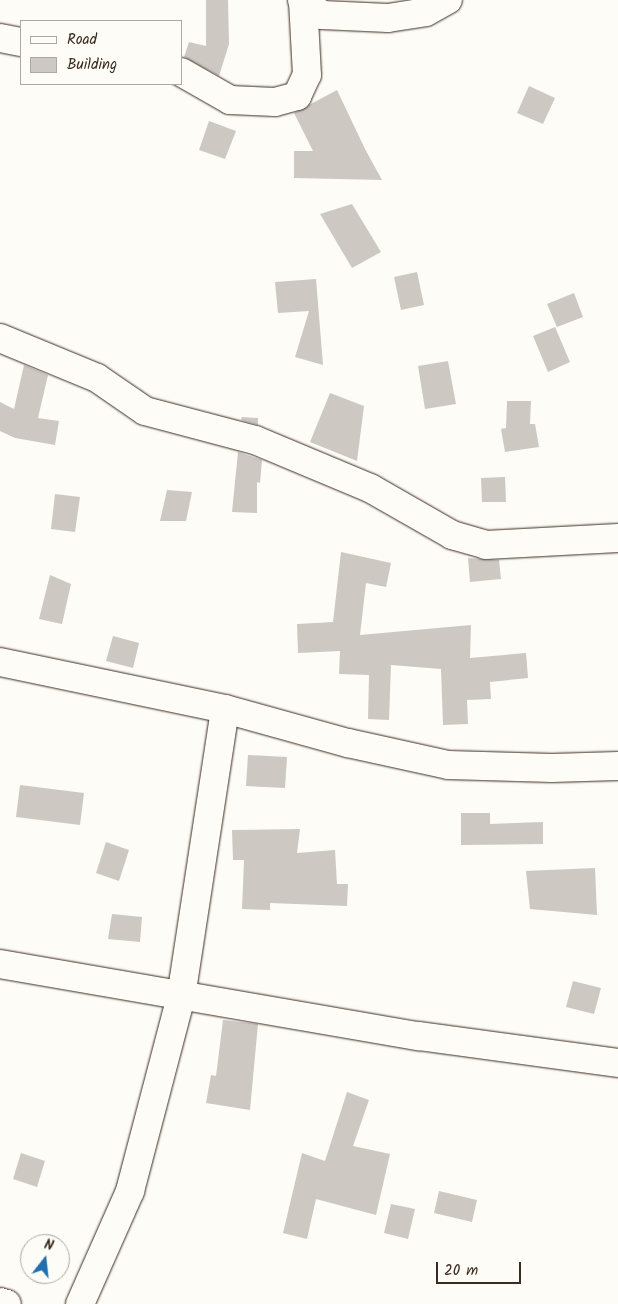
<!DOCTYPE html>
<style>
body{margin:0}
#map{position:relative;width:618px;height:1304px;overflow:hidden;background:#fdfcf7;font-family:Kalam,sans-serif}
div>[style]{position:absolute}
.building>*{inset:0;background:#cdc8c2}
.roads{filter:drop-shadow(0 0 1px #3b2a1e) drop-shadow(0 0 1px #3b2a1e)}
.minor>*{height:28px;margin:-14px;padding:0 14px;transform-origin:14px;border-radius:14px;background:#fdfcf7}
span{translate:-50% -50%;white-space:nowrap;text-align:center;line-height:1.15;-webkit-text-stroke:4px #fdfcf7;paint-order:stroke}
.legend{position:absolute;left:20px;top:20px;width:162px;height:65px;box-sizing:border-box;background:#fdfcf7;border:1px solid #afa8a0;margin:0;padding:6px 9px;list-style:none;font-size:15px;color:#3b2a1e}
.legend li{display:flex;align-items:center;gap:10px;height:25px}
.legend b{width:25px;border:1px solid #afa8a0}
.north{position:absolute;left:20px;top:1234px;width:50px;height:50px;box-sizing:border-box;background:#fdfcf7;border:1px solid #afa8a0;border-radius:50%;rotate:16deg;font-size:14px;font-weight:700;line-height:20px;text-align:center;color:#3b2a1e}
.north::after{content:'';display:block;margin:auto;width:18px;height:22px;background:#1f6fb2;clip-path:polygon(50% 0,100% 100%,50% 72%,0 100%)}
.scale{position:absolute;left:436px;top:1262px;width:85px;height:22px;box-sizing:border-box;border:2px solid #3b2a1e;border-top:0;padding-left:6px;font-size:15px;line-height:18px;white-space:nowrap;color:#3b2a1e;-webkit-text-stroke:4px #fdfcf7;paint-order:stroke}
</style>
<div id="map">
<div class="building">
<i style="clip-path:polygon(206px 0,228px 0,229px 44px,219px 76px,184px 57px,189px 42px,206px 46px)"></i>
<i style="clip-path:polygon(529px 86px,555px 98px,543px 124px,517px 113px)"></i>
<i style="clip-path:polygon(337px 90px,365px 149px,382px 180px,294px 178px,294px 151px,313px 151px,294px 113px)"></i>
<i style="clip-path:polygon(209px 121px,236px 131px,225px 159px,199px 150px)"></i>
<i style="clip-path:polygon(352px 204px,381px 252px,352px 268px,320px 214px)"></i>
<i style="clip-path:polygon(417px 272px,424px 305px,401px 310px,394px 277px)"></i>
<i style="clip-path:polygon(316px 279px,317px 291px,323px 365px,295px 357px,309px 311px,278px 313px,275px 282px)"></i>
<i style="clip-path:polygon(574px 293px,583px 317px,557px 327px,547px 304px)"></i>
<i style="clip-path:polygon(555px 327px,570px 362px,548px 372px,533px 336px)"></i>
<i style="clip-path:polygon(448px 361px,456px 404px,425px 409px,418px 366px)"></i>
<i style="clip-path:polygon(24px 365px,48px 375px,38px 418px,59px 421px,55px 445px,15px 438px,0 431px,0 402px,14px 409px)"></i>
<i style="clip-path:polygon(330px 393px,364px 406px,357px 461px,310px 442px)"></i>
<i style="clip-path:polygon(507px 401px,531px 401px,530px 424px,535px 424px,539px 447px,505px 452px,501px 429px,506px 428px)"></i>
<i style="clip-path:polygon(242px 417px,258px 418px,258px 425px,241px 420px)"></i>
<i style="clip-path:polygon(238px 452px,262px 460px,260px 483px,257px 482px,257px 513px,232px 512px)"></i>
<i style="clip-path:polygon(505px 477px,506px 502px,482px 502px,481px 478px)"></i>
<i style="clip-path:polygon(167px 490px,192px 492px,186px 521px,160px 521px)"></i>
<i style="clip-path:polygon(55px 494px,80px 497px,75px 532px,51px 529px)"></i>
<i style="clip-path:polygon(341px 552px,391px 563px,386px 587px,366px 583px,360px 635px,471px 625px,470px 658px,526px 653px,528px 678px,490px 682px,491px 699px,467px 700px,468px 724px,443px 725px,441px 669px,391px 665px,389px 720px,368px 719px,369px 675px,339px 674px,340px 651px,298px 653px,297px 624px,333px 622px)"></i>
<i style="clip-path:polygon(468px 558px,499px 560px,501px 579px,470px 582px)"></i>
<i style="clip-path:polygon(50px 575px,71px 584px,62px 624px,39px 619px)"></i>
<i style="clip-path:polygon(113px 636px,139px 643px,133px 668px,106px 661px)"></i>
<i style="clip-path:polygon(248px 755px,287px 757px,285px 788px,246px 786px)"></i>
<i style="clip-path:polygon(20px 785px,84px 793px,80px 825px,16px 817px)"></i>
<i style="clip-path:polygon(461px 813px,490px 813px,490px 824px,543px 822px,543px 844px,461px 845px)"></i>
<i style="clip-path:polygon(300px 829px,297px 853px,335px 850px,337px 884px,348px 884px,347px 906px,270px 903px,270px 910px,242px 909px,244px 860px,233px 860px,232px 830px)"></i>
<i style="clip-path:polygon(106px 842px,129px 850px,119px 881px,96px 873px)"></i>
<i style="clip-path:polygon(595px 868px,597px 915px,530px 909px,526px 871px)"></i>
<i style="clip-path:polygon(112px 914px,142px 917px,140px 942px,108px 939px)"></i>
<i style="clip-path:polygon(573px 981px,601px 988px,594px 1014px,566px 1007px)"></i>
<i style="clip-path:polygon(223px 1020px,258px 1024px,250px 1110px,206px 1103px,211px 1075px,216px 1076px)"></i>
<i style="clip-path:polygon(347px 1092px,369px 1100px,353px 1146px,390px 1154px,376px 1215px,316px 1199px,307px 1239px,283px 1233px,302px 1153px,325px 1161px)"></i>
<i style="clip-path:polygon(21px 1153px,45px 1161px,37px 1187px,13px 1179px)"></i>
<i style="clip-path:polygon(439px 1191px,477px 1200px,472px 1222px,434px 1213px)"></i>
<i style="clip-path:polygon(391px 1204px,415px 1209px,408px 1239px,384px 1233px)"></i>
</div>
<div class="roads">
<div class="minor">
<i style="left:302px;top:0;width:25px;rotate:37deg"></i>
<i style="left:322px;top:15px;width:66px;rotate:2.6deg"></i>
<i style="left:388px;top:18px;width:38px;rotate:-9deg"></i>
<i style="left:426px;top:12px;width:25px;rotate:-29deg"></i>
<i style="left:0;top:38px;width:21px;rotate:11deg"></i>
<i style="left:181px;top:72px;width:56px;rotate:29.7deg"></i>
<i style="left:230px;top:100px;width:45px;rotate:2.5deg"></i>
<i style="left:275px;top:102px;width:23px;rotate:-15deg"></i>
<i style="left:297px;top:96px;width:23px;rotate:-65deg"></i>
<i style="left:307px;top:75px;width:74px;rotate:-93.1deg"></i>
<i style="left:0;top:338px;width:105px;rotate:22.4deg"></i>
<i style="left:97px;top:378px;width:58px;rotate:34.5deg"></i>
<i style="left:145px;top:411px;width:114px;rotate:14.8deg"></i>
<i style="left:255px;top:440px;width:125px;rotate:22.7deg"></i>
<i style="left:370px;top:488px;width:95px;rotate:29.8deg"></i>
<i style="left:452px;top:535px;width:35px;rotate:16deg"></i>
<i style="left:486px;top:545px;width:132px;rotate:-3deg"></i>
<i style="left:0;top:662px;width:230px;rotate:11.8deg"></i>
<i style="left:225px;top:709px;width:128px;rotate:15.5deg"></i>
<i style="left:348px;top:743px;width:102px;rotate:12.4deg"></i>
<i style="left:448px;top:765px;width:104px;rotate:1.7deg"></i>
<i style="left:552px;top:768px;width:66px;rotate:-1.7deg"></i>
<i style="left:0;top:964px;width:425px;rotate:9.8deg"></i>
<i style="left:419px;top:1036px;width:201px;rotate:7.7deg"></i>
<i style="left:0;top:1302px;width:7px;rotate:16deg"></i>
<i style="left:80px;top:1304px;width:124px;rotate:-66.1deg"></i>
<i style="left:130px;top:1191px;width:201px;rotate:-75.3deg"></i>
<i style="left:181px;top:997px;width:291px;rotate:-81.3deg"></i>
</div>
</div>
<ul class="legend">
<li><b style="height:6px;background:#fdfcf7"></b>Road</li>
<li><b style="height:14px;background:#cdc8c2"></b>Building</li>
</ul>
<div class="north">N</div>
<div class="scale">20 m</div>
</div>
